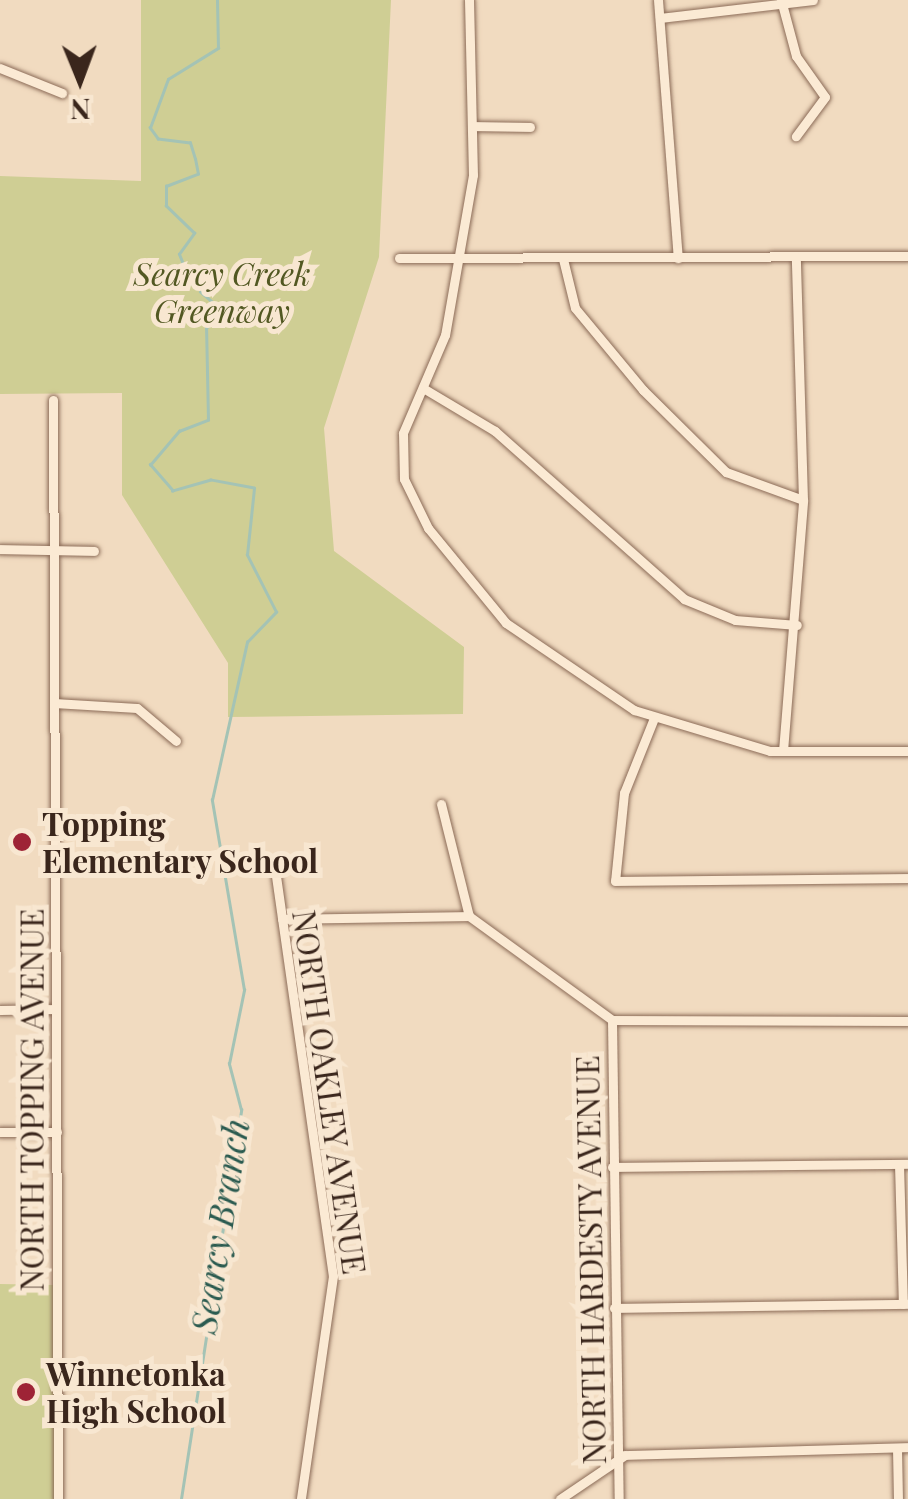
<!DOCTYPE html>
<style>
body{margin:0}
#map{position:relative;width:908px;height:1499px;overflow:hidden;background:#f1dbc0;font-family:"Playfair Display",serif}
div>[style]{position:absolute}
.green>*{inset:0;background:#cfce94}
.stream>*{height:2.5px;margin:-1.25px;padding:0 1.25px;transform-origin:1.25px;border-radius:1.25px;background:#a4c3b5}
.roads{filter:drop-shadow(0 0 2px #8b6b57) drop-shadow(0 0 2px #8b6b57)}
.street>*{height:9px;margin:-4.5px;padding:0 4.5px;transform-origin:4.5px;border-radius:4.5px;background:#fbead4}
.dots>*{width:28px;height:28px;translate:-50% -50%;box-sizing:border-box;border:5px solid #f8e7d1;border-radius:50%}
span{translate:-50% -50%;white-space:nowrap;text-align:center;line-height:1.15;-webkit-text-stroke:10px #f8e7d1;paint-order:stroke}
.park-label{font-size:32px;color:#525822;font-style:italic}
.poi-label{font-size:32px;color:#3a261c;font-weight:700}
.left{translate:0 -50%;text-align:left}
.street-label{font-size:32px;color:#3a261c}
.water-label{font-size:35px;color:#2b5b50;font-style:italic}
.north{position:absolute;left:30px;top:30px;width:100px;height:100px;-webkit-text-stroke:8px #f8e7d1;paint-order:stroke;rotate:179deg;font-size:28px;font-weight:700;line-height:40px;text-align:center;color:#3a261c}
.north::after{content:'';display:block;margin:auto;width:35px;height:45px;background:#3a261c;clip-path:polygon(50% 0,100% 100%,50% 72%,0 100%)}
</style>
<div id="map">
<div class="green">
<i style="clip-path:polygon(141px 0,391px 0,379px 257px,324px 428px,334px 551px,464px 647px,463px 714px,228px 717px,228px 663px,122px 495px,122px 393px,0 394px,0 176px,141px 181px)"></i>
<i style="clip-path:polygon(0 1284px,53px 1285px,55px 1499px,0 1499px)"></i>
</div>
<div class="stream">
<i style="left:191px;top:284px;width:32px;rotate:-112deg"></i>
<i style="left:179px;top:254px;width:26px;rotate:-54deg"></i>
<i style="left:194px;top:233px;width:39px;rotate:-136deg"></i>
<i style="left:166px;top:206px;width:20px;rotate:-90deg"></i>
<i style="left:166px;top:186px;width:34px;rotate:-21deg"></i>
<i style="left:198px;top:174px;width:15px;rotate:-101deg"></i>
<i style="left:195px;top:159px;width:17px;rotate:-107deg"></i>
<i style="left:190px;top:143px;width:32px;rotate:-173deg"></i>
<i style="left:158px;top:139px;width:14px;rotate:-126deg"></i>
<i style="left:150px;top:128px;width:52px;rotate:-69.8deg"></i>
<i style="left:168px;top:79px;width:59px;rotate:-31.8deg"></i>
<i style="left:218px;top:48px;width:48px;rotate:-91.2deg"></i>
<i style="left:181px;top:1499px;width:394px;rotate:-81.2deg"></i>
<i style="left:241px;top:1110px;width:48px;rotate:-104.6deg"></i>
<i style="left:229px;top:1064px;width:76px;rotate:-78.5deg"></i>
<i style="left:244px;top:990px;width:193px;rotate:-99.6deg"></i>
<i style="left:212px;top:800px;width:162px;rotate:-77.5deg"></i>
<i style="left:247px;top:642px;width:42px;rotate:-46deg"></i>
<i style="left:276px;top:612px;width:64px;rotate:-117deg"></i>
<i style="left:247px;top:555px;width:67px;rotate:-84deg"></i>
<i style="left:254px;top:488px;width:44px;rotate:-169.5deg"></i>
<i style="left:211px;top:480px;width:40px;rotate:164deg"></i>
<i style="left:173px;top:491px;width:35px;rotate:-131deg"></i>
<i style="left:150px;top:465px;width:45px;rotate:-49.5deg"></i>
<i style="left:179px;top:431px;width:31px;rotate:-21deg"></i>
<i style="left:208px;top:420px;width:92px;rotate:-91.2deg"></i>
<i style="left:206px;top:328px;width:24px;rotate:-42deg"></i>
<i style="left:224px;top:312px;width:31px;rotate:-140deg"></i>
</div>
<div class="roads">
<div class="street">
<i style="left:469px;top:0;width:175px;rotate:88.7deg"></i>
<i style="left:473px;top:175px;width:162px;rotate:99.9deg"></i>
<i style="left:445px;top:335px;width:107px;rotate:113.2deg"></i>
<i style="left:403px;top:433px;width:46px;rotate:88.8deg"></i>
<i style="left:404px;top:479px;width:55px;rotate:63.9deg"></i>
<i style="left:428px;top:528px;width:123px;rotate:50.6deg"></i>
<i style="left:506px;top:623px;width:155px;rotate:34.2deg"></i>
<i style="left:634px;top:710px;width:142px;rotate:16.8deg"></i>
<i style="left:770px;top:751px;width:138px"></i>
<i style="left:658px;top:0;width:259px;rotate:85.6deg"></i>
<i style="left:781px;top:0;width:58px;rotate:75deg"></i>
<i style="left:796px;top:56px;width:50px;rotate:54.7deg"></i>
<i style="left:825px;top:97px;width:49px;rotate:126.6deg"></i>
<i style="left:660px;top:18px;width:154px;rotate:-6.7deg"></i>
<i style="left:0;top:68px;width:67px;rotate:22deg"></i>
<i style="left:473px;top:126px;width:57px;rotate:1deg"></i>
<i style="left:399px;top:258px;width:509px;rotate:-0.23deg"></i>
<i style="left:563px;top:259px;width:50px;rotate:76.2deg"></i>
<i style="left:575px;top:308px;width:107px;rotate:50.3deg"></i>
<i style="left:643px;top:390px;width:117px;rotate:44.7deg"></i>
<i style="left:726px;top:472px;width:82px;rotate:20deg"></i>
<i style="left:423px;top:388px;width:84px;rotate:30.8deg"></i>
<i style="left:495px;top:431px;width:253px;rotate:41.6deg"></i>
<i style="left:684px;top:599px;width:55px;rotate:22.4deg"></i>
<i style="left:735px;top:620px;width:62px;rotate:4.6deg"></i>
<i style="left:53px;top:400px;width:1099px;rotate:89.74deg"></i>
<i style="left:0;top:549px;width:94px;rotate:1.2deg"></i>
<i style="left:54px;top:703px;width:83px;rotate:3.4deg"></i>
<i style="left:137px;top:708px;width:51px;rotate:40.2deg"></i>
<i style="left:654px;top:718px;width:81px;rotate:111.8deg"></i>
<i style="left:624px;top:793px;width:88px;rotate:95.8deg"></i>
<i style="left:615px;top:881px;width:293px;rotate:-0.6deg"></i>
<i style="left:783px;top:751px;width:252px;rotate:-85.4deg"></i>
<i style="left:803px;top:500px;width:243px;rotate:-91.7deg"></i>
<i style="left:441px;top:804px;width:115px;rotate:76deg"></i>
<i style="left:469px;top:916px;width:177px;rotate:36deg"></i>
<i style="left:612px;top:1020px;width:296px;rotate:0.2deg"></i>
<i style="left:275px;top:869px;width:411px;rotate:81.9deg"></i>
<i style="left:333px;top:1276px;width:225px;rotate:98.2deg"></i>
<i style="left:282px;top:919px;width:187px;rotate:-0.9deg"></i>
<i style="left:0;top:1010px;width:56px;rotate:-1deg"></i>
<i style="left:612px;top:1020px;width:479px;rotate:89.2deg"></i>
<i style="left:0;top:1132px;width:57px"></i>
<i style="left:899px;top:1164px;width:140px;rotate:88.4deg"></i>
<i style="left:612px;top:1167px;width:296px;rotate:-0.6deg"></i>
<i style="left:614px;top:1308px;width:294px;rotate:-0.8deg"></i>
<i style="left:897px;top:1448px;width:51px;rotate:88.9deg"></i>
<i style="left:560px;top:1499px;width:78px;rotate:-34.1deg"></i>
<i style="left:625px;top:1455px;width:283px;rotate:-1.6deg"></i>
</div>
</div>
<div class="dots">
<i style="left:22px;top:842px;background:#9e2336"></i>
<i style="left:26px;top:1392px;background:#9e2336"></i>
</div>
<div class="park-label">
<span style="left:222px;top:292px">Searcy Creek<br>Greenway</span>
</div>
<div class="poi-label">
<span class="left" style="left:42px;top:842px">Topping<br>Elementary School</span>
<span class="left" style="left:46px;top:1392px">Winnetonka<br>High School</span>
</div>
<div class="street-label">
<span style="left:330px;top:1092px;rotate:82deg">NORTH OAKLEY AVENUE</span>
<span style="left:31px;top:1100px;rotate:-90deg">NORTH TOPPING AVENUE</span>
<span style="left:590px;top:1260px;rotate:-91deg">NORTH HARDESTY AVENUE</span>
</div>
<div class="water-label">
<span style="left:219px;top:1226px;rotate:-81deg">Searcy Branch</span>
</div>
<div class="north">N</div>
</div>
